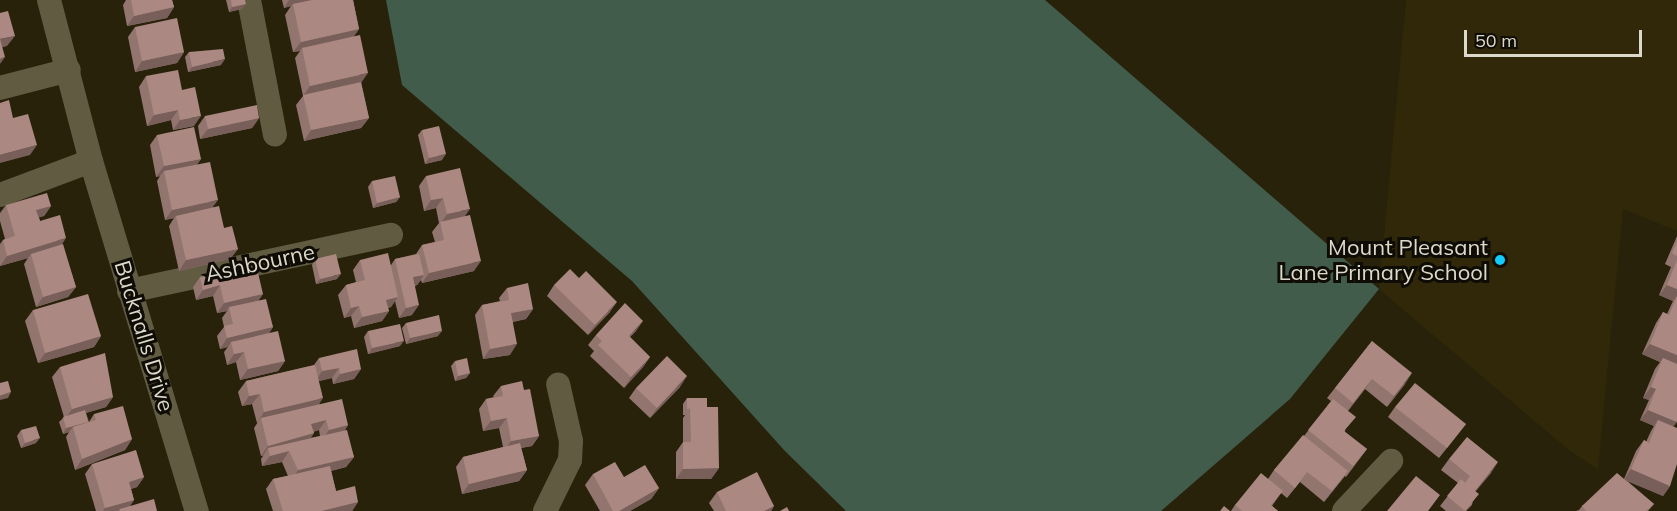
<!DOCTYPE html>
<style>
body{margin:0}
#map{position:relative;width:1677px;height:511px;overflow:hidden;background:#28220b;font-family:Mulish,sans-serif}
div>[style]{position:absolute}
.built>*{inset:0;background:#302808}
.forest>*{inset:0;background:#415c4a}
.minor>*{height:24px;margin:-12px;padding:0 12px;transform-origin:12px;border-radius:12px;background:#615b42}
.wall>*{inset:0;background:#93756f}
.shaded-wall>*{inset:0;background:#785f5a}
.building>*{inset:0;background:#ab8881}
.dots>*{width:16px;height:16px;translate:-50% -50%;box-sizing:border-box;border:3px solid #0e0c04;border-radius:50%}
span{translate:-50% -50%;white-space:nowrap;text-align:center;line-height:1.15;-webkit-text-stroke:6px #0e0c04;paint-order:stroke}
.poi-label{font-size:22px;color:#dcd9ca}
.right{translate:-100% -50%;text-align:right}
.street-label{font-size:22px;color:#dcd9ca}
.scale{position:absolute;left:1464px;top:30px;width:178px;height:27px;box-sizing:border-box;border:3px solid #dcd9ca;border-top:0;padding-left:8px;font-size:18px;line-height:21px;white-space:nowrap;color:#dcd9ca;-webkit-text-stroke:4px #0e0c04;paint-order:stroke}
</style>
<div id="map">
<div class="built">
<i style="clip-path:polygon(1406px 0,1677px 0,1677px 231px,1623px 209px,1598px 469px,1570px 451px,1379px 289px)"></i>
</div>
<div class="forest">
<i style="clip-path:polygon(386px 0,1045px 0,1379px 289px,1290px 399px,1161px 511px,846px 511px,784px 450px,632px 281px,402px 85px)"></i>
</div>
<div class="minor">
<i style="left:49px;top:0;width:166px;rotate:75.4deg"></i>
<i style="left:91px;top:161px;width:366px;rotate:73.2deg"></i>
<i style="left:249px;top:0;width:137px;rotate:79.1deg"></i>
<i style="left:0;top:88px;width:71px;rotate:-14.6deg"></i>
<i style="left:0;top:195px;width:97px;rotate:-20.5deg"></i>
<i style="left:129px;top:291px;width:268px;rotate:-12.1deg"></i>
<i style="left:545px;top:511px;width:57px;rotate:-63.9deg"></i>
<i style="left:570px;top:460px;width:19px;rotate:-87deg"></i>
<i style="left:571px;top:441px;width:58px;rotate:-102.8deg"></i>
<i style="left:1344px;top:511px;width:69px;rotate:-46.8deg"></i>
</div>
<div class="wall">
<i style="clip-path:polygon(126px 0,172px 0,174px 7px,167px 18px,127px 26px,123px 5px)"></i>
<i style="clip-path:polygon(226px 0,245px 0,242px 9px,229px 12px)"></i>
<i style="clip-path:polygon(282px 0,353px 0,359px 29px,354px 36px,361px 83px,369px 118px,361px 128px,304px 141px,296px 105px,303px 96px,295px 58px,300px 51px,293px 52px,285px 15px,291px 6px,284px 8px)"></i>
<i style="clip-path:polygon(135px 27px,184px 52px,177px 63px,135px 72px,128px 37px)"></i>
<i style="clip-path:polygon(189px 52px,221px 65px,188px 72px,185px 57px)"></i>
<i style="clip-path:polygon(146px 76px,182px 90px,194px 126px,173px 130px,171px 120px,147px 126px,139px 87px)"></i>
<i style="clip-path:polygon(205px 116px,259px 118px,252px 128px,200px 139px,198px 126px)"></i>
<i style="clip-path:polygon(422px 130px,442px 160px,425px 164px,418px 135px)"></i>
<i style="clip-path:polygon(157px 135px,201px 159px,197px 164px,213px 208px,224px 228px,238px 249px,230px 259px,179px 271px,169px 226px,174px 218px,165px 220px,157px 181px,160px 176px,156px 177px,150px 145px)"></i>
<i style="clip-path:polygon(426px 176px,465px 216px,474px 271px,422px 283px,421px 280px,417px 285px,415px 286px,412px 315px,399px 318px,395px 301px,391px 307px,388px 308px,389px 311px,382px 321px,354px 328px,351px 316px,344px 318px,338px 295px,346px 285px,356px 282px,353px 270px,360px 260px,391px 265px,395px 259px,416px 254px,422px 245px,435px 242px,432px 232px,439px 223px,436px 208px,424px 211px,419px 186px)"></i>
<i style="clip-path:polygon(372px 181px,400px 197px,396px 202px,373px 208px,368px 187px)"></i>
<i style="clip-path:polygon(6px 205px,51px 206px,44px 216px,39px 217px,40px 221px,62px 245px,76px 287px,68px 297px,36px 307px,24px 264px,28px 258px,0 266px,0 244px,3px 240px,5px 239px,0 221px,0 213px)"></i>
<i style="clip-path:polygon(1677px 236px,1677px 421px,1673px 427px,1670px 486px,1663px 496px,1626px 480px,1654px 504px,1648px 511px,1576px 511px,1579px 510px,1582px 506px,1624px 479px,1636px 451px,1644px 440px,1646px 442px,1651px 431px,1654px 426px,1640px 420px,1649px 400px,1643px 398px,1655px 369px,1660px 362px,1642px 354px,1656px 323px,1663px 312px,1667px 314px,1673px 301px,1659px 295px,1671px 267px,1665px 264px)"></i>
<i style="clip-path:polygon(315px 259px,337px 279px,316px 284px,312px 265px)"></i>
<i style="clip-path:polygon(200px 277px,263px 294px,258px 301px,273px 327px,269px 333px,285px 361px,278px 371px,240px 380px,236px 362px,227px 365px,224px 352px,228px 347px,220px 349px,217px 336px,224px 327px,222px 318px,227px 311px,217px 313px,213px 296px,196px 300px,193px 287px)"></i>
<i style="clip-path:polygon(554px 285px,610px 312px,588px 335px,547px 296px)"></i>
<i style="clip-path:polygon(507px 288px,533px 309px,526px 319px,513px 322px,510px 355px,483px 359px,475px 315px,482px 305px,500px 301px,499px 298px)"></i>
<i style="clip-path:polygon(33px 310px,101px 336px,94px 347px,38px 363px,25px 321px)"></i>
<i style="clip-path:polygon(406px 323px,438px 336px,406px 344px,402px 328px)"></i>
<i style="clip-path:polygon(368px 331px,400px 346px,368px 354px,364px 337px)"></i>
<i style="clip-path:polygon(636px 331px,630px 337px,650px 357px,643px 367px,624px 388px,590px 356px,594px 351px,588px 345px,596px 335px)"></i>
<i style="clip-path:polygon(1372px 341px,1405px 384px,1387px 407px,1365px 389px,1348px 411px,1345px 432px,1367px 449px,1346px 477px,1345px 476px,1324px 502px,1300px 482px,1287px 498px,1281px 493px,1272px 506px,1278px 511px,1231px 511px,1235px 505px,1268px 479px,1274px 470px,1304px 436px,1331px 401px,1327px 398px,1335px 388px)"></i>
<i style="clip-path:polygon(evenodd,319px 358px,361px 369px,354px 379px,333px 384px,332px 378px,319px 381px,319px 404px,348px 425px,345px 430px,354px 457px,346px 467px,331px 471px,336px 491px,358px 502px,352px 511px,273px 511px,266px 489px,273px 479px,288px 476px,282px 462px,262px 466px,261px 459px,263px 456px,261px 456px,254px 428px,258px 422px,257px 423px,252px 404px,242px 406px,238px 392px,246px 381px,314px 365px,319px 358px,319px 430px,320px 436px,310px 438px,314px 433px,313px 432px,319px 430px)"></i>
<i style="clip-path:polygon(455px 361px,470px 373px,466px 378px,455px 381px,451px 366px)"></i>
<i style="clip-path:polygon(60px 367px,113px 397px,106px 407px,86px 413px,89px 422px,94px 414px,132px 439px,125px 450px,75px 470px,66px 437px,69px 432px,63px 434px,59px 422px,64px 417px,52px 377px)"></i>
<i style="clip-path:polygon(501px 386px,524px 390px,539px 436px,532px 446px,521px 448px,527px 470px,519px 481px,462px 494px,456px 467px,463px 457px,503px 447px,499px 428px,483px 431px,479px 409px,486px 399px,494px 397px,493px 396px)"></i>
<i style="clip-path:polygon(680px 387px,650px 418px,629px 398px,636px 388px)"></i>
<i style="clip-path:polygon(687px 398px,707px 407px,719px 468px,711px 479px,676px 479px,676px 452px,683px 442px,683px 418px,685px 415px,683px 415px,683px 404px)"></i>
<i style="clip-path:polygon(1395px 407px,1466px 424px,1439px 458px,1388px 417px)"></i>
<i style="clip-path:polygon(21px 430px,36px 443px,21px 448px,17px 436px)"></i>
<i style="clip-path:polygon(1449px 459px,1491px 473px,1475px 491px,1472px 505px,1466px 511px,1446px 511px,1440px 506px,1458px 483px,1441px 470px)"></i>
<i style="clip-path:polygon(92px 464px,144px 477px,137px 487px,131px 489px,134px 500px,130px 506px,157px 511px,96px 511px,85px 474px)"></i>
<i style="clip-path:polygon(593px 474px,624px 477px,659px 488px,651px 499px,630px 511px,600px 511px,585px 485px)"></i>
<i style="clip-path:polygon(717px 492px,774px 506px,771px 511px,714px 511px,709px 503px)"></i>
</div>
<div class="shaded-wall">
<i style="clip-path:polygon(289px 0,321px 0,293px 4px,291px 6px,284px 8px)"></i>
<i style="clip-path:polygon(246px 4px,242px 9px,229px 12px,232px 7px)"></i>
<i style="clip-path:polygon(174px 7px,167px 18px,127px 26px,134px 16px)"></i>
<i style="clip-path:polygon(359px 29px,352px 39px,302px 48px,300px 51px,293px 52px,301px 42px)"></i>
<i style="clip-path:polygon(15px 36px,7px 46px,0 48px,0 39px)"></i>
<i style="clip-path:polygon(184px 52px,177px 63px,135px 72px,142px 61px)"></i>
<i style="clip-path:polygon(5px 57px,0 64px,0 59px)"></i>
<i style="clip-path:polygon(225px 59px,221px 65px,188px 72px,192px 67px)"></i>
<i style="clip-path:polygon(368px 73px,361px 83px,303px 96px,310px 86px)"></i>
<i style="clip-path:polygon(178px 110px,171px 120px,147px 126px,154px 115px)"></i>
<i style="clip-path:polygon(201px 116px,194px 126px,173px 130px,180px 120px)"></i>
<i style="clip-path:polygon(259px 118px,252px 128px,200px 139px,208px 129px)"></i>
<i style="clip-path:polygon(369px 118px,361px 128px,304px 141px,311px 130px)"></i>
<i style="clip-path:polygon(37px 145px,30px 155px,0 163px,0 155px)"></i>
<i style="clip-path:polygon(446px 154px,442px 160px,425px 164px,429px 158px)"></i>
<i style="clip-path:polygon(201px 159px,194px 169px,164px 171px,160px 176px,156px 177px,164px 166px)"></i>
<i style="clip-path:polygon(400px 197px,396px 202px,373px 208px,377px 203px)"></i>
<i style="clip-path:polygon(443px 198px,436px 208px,424px 211px,431px 200px)"></i>
<i style="clip-path:polygon(218px 200px,210px 211px,176px 216px,174px 218px,165px 220px,172px 210px)"></i>
<i style="clip-path:polygon(51px 206px,44px 216px,29px 220px,36px 210px)"></i>
<i style="clip-path:polygon(470px 209px,463px 219px,440px 225px,447px 214px)"></i>
<i style="clip-path:polygon(66px 238px,59px 249px,31px 254px,28px 258px,0 266px,7px 256px)"></i>
<i style="clip-path:polygon(238px 249px,230px 259px,179px 271px,186px 260px)"></i>
<i style="clip-path:polygon(481px 261px,474px 271px,422px 283px,429px 273px)"></i>
<i style="clip-path:polygon(341px 274px,337px 279px,316px 284px,320px 279px)"></i>
<i style="clip-path:polygon(424px 275px,417px 285px,406px 287px,413px 277px)"></i>
<i style="clip-path:polygon(220px 285px,213px 296px,196px 300px,203px 290px)"></i>
<i style="clip-path:polygon(1667px 285px,1677px 289px,1677px 296px,1673px 301px,1659px 295px)"></i>
<i style="clip-path:polygon(76px 287px,68px 297px,36px 307px,43px 297px)"></i>
<i style="clip-path:polygon(263px 294px,256px 304px,229px 307px,227px 311px,217px 313px,224px 303px)"></i>
<i style="clip-path:polygon(398px 297px,391px 307px,379px 310px,386px 300px)"></i>
<i style="clip-path:polygon(617px 302px,610px 312px,588px 335px,595px 325px)"></i>
<i style="clip-path:polygon(419px 305px,412px 315px,399px 318px,406px 308px)"></i>
<i style="clip-path:polygon(359px 306px,351px 316px,344px 318px,351px 308px)"></i>
<i style="clip-path:polygon(533px 309px,526px 319px,504px 323px,511px 313px)"></i>
<i style="clip-path:polygon(389px 311px,382px 321px,354px 328px,362px 317px)"></i>
<i style="clip-path:polygon(643px 321px,636px 331px,621px 346px,629px 336px)"></i>
<i style="clip-path:polygon(273px 327px,266px 338px,231px 342px,228px 347px,220px 349px,227px 338px)"></i>
<i style="clip-path:polygon(442px 331px,438px 336px,406px 344px,410px 338px)"></i>
<i style="clip-path:polygon(101px 336px,94px 347px,38px 363px,45px 353px)"></i>
<i style="clip-path:polygon(404px 341px,400px 346px,368px 354px,372px 348px)"></i>
<i style="clip-path:polygon(517px 344px,510px 355px,483px 359px,490px 349px)"></i>
<i style="clip-path:polygon(1650px 344px,1677px 355px,1677px 369px,1663px 358px,1660px 362px,1642px 354px)"></i>
<i style="clip-path:polygon(244px 352px,236px 362px,227px 365px,234px 354px)"></i>
<i style="clip-path:polygon(650px 357px,643px 367px,624px 388px,631px 377px)"></i>
<i style="clip-path:polygon(285px 361px,278px 371px,240px 380px,248px 369px)"></i>
<i style="clip-path:polygon(339px 368px,332px 378px,315px 382px,322px 371px)"></i>
<i style="clip-path:polygon(361px 369px,354px 379px,333px 384px,340px 374px)"></i>
<i style="clip-path:polygon(470px 373px,466px 378px,455px 381px,458px 376px)"></i>
<i style="clip-path:polygon(1412px 373px,1405px 384px,1387px 407px,1394px 396px)"></i>
<i style="clip-path:polygon(687px 376px,680px 387px,650px 418px,657px 408px)"></i>
<i style="clip-path:polygon(1372px 379px,1365px 389px,1346px 413px,1353px 403px)"></i>
<i style="clip-path:polygon(1651px 387px,1656px 389px,1649px 400px,1643px 398px)"></i>
<i style="clip-path:polygon(11px 392px,8px 398px,0 400px,0 396px)"></i>
<i style="clip-path:polygon(260px 394px,252px 404px,242px 406px,249px 396px)"></i>
<i style="clip-path:polygon(113px 397px,106px 407px,65px 419px,72px 409px)"></i>
<i style="clip-path:polygon(323px 398px,316px 409px,261px 418px,258px 422px,257px 423px,264px 412px)"></i>
<i style="clip-path:polygon(1648px 410px,1677px 422px,1669px 432px,1658px 420px,1654px 426px,1640px 420px)"></i>
<i style="clip-path:polygon(507px 418px,499px 428px,483px 431px,491px 421px)"></i>
<i style="clip-path:polygon(326px 420px,319px 430px,304px 434px,311px 424px)"></i>
<i style="clip-path:polygon(88px 422px,73px 427px,69px 432px,63px 434px,66px 428px)"></i>
<i style="clip-path:polygon(348px 425px,341px 436px,321px 441px,329px 430px)"></i>
<i style="clip-path:polygon(314px 433px,307px 444px,268px 448px,263px 456px,261px 456px,268px 446px)"></i>
<i style="clip-path:polygon(539px 436px,532px 446px,504px 451px,511px 441px)"></i>
<i style="clip-path:polygon(40px 438px,36px 443px,21px 448px,25px 443px)"></i>
<i style="clip-path:polygon(132px 439px,125px 450px,75px 470px,82px 459px)"></i>
<i style="clip-path:polygon(289px 451px,282px 462px,262px 466px,270px 456px)"></i>
<i style="clip-path:polygon(354px 457px,346px 467px,291px 481px,298px 470px)"></i>
<i style="clip-path:polygon(1498px 462px,1491px 473px,1468px 501px,1475px 491px)"></i>
<i style="clip-path:polygon(719px 468px,711px 479px,676px 479px,683px 469px)"></i>
<i style="clip-path:polygon(1631px 469px,1670px 486px,1663px 496px,1624px 480px)"></i>
<i style="clip-path:polygon(527px 470px,519px 481px,462px 494px,469px 484px)"></i>
<i style="clip-path:polygon(1348px 471px,1340px 482px,1324px 502px,1332px 491px)"></i>
<i style="clip-path:polygon(144px 477px,137px 487px,121px 492px,129px 482px)"></i>
<i style="clip-path:polygon(659px 488px,651px 499px,630px 511px,619px 511px)"></i>
<i style="clip-path:polygon(134px 500px,127px 510px,120px 509px,118px 511px,103px 511px,105px 508px)"></i>
<i style="clip-path:polygon(358px 502px,352px 511px,321px 511px)"></i>
<i style="clip-path:polygon(774px 506px,771px 511px,764px 511px)"></i>
</div>
<div class="building">
<i style="clip-path:polygon(131px 0,172px 0,174px 7px,134px 16px)"></i>
<i style="clip-path:polygon(231px 0,245px 0,246px 4px,232px 7px)"></i>
<i style="clip-path:polygon(312px 0,353px 0,359px 29px,301px 42px,293px 4px)"></i>
<i style="clip-path:polygon(8px 11px,15px 36px,0 39px,5px 57px,0 59px,0 13px)"></i>
<i style="clip-path:polygon(177px 18px,184px 52px,142px 61px,135px 27px)"></i>
<i style="clip-path:polygon(360px 35px,368px 73px,310px 86px,302px 48px)"></i>
<i style="clip-path:polygon(223px 49px,225px 59px,192px 67px,189px 52px)"></i>
<i style="clip-path:polygon(178px 70px,182px 90px,195px 87px,201px 116px,180px 120px,178px 110px,154px 115px,146px 76px)"></i>
<i style="clip-path:polygon(361px 82px,369px 118px,311px 130px,303px 95px)"></i>
<i style="clip-path:polygon(9px 100px,13px 118px,28px 114px,37px 145px,0 155px,0 103px)"></i>
<i style="clip-path:polygon(257px 105px,259px 118px,208px 129px,205px 116px)"></i>
<i style="clip-path:polygon(439px 126px,446px 154px,429px 158px,422px 130px)"></i>
<i style="clip-path:polygon(194px 127px,201px 159px,164px 166px,157px 135px)"></i>
<i style="clip-path:polygon(210px 162px,218px 200px,172px 210px,164px 171px)"></i>
<i style="clip-path:polygon(460px 168px,470px 209px,447px 214px,443px 198px,431px 200px,426px 176px)"></i>
<i style="clip-path:polygon(395px 176px,400px 197px,377px 203px,372px 181px)"></i>
<i style="clip-path:polygon(47px 193px,51px 206px,36px 210px,40px 221px,60px 215px,66px 238px,7px 256px,3px 240px,15px 236px,6px 205px)"></i>
<i style="clip-path:polygon(219px 206px,224px 228px,232px 226px,238px 249px,186px 260px,176px 216px)"></i>
<i style="clip-path:polygon(470px 215px,481px 261px,429px 273px,422px 245px,444px 240px,440px 222px)"></i>
<i style="clip-path:polygon(1677px 242px,1677px 256px,1672px 253px)"></i>
<i style="clip-path:polygon(63px 244px,76px 287px,43px 297px,31px 254px)"></i>
<i style="clip-path:polygon(388px 253px,398px 297px,386px 300px,389px 311px,362px 317px,359px 306px,351px 308px,346px 285px,365px 280px,360px 260px)"></i>
<i style="clip-path:polygon(336px 254px,341px 274px,320px 279px,315px 259px)"></i>
<i style="clip-path:polygon(419px 254px,424px 275px,413px 277px,419px 305px,406px 308px,395px 259px)"></i>
<i style="clip-path:polygon(1677px 260px,1677px 289px,1667px 285px)"></i>
<i style="clip-path:polygon(256px 264px,263px 294px,224px 303px,220px 285px,203px 290px,200px 277px)"></i>
<i style="clip-path:polygon(570px 269px,579px 278px,586px 271px,617px 302px,595px 325px,554px 285px)"></i>
<i style="clip-path:polygon(528px 283px,533px 309px,511px 313px,517px 344px,490px 349px,482px 305px,509px 300px,507px 288px)"></i>
<i style="clip-path:polygon(88px 294px,101px 336px,45px 353px,33px 310px)"></i>
<i style="clip-path:polygon(1677px 296px,1677px 355px,1650px 344px,1663px 312px,1669px 315px)"></i>
<i style="clip-path:polygon(266px 299px,273px 327px,227px 338px,224px 326px,233px 324px,229px 307px)"></i>
<i style="clip-path:polygon(625px 303px,643px 321px,629px 336px,650px 357px,631px 377px,598px 345px,602px 341px,596px 335px)"></i>
<i style="clip-path:polygon(439px 315px,442px 331px,410px 338px,406px 323px)"></i>
<i style="clip-path:polygon(400px 324px,404px 341px,372px 348px,368px 331px)"></i>
<i style="clip-path:polygon(278px 331px,285px 361px,248px 369px,244px 352px,234px 354px,231px 342px)"></i>
<i style="clip-path:polygon(1372px 341px,1412px 373px,1394px 396px,1372px 379px,1353px 403px,1335px 388px)"></i>
<i style="clip-path:polygon(357px 349px,361px 369px,340px 374px,339px 368px,322px 371px,319px 358px)"></i>
<i style="clip-path:polygon(105px 353px,113px 397px,72px 409px,60px 367px)"></i>
<i style="clip-path:polygon(667px 356px,687px 376px,657px 408px,636px 388px)"></i>
<i style="clip-path:polygon(467px 358px,470px 373px,458px 376px,455px 361px)"></i>
<i style="clip-path:polygon(1663px 358px,1677px 364px,1677px 422px,1648px 410px,1656px 389px,1651px 387px)"></i>
<i style="clip-path:polygon(315px 365px,323px 398px,264px 412px,260px 394px,249px 396px,246px 381px)"></i>
<i style="clip-path:polygon(8px 381px,11px 392px,0 396px,0 383px)"></i>
<i style="clip-path:polygon(522px 381px,524px 390px,530px 389px,539px 436px,511px 441px,507px 418px,491px 421px,486px 399px,503px 396px,501px 386px)"></i>
<i style="clip-path:polygon(1415px 383px,1466px 424px,1447px 448px,1395px 407px)"></i>
<i style="clip-path:polygon(687px 398px,707px 398px,707px 407px,690px 407px,689px 409px,687px 409px)"></i>
<i style="clip-path:polygon(342px 399px,348px 425px,329px 430px,326px 420px,311px 424px,314px 433px,268px 446px,261px 418px)"></i>
<i style="clip-path:polygon(1333px 399px,1356px 417px,1344px 431px,1367px 449px,1353px 466px,1308px 430px)"></i>
<i style="clip-path:polygon(123px 406px,132px 439px,82px 459px,73px 427px,96px 420px,94px 414px)"></i>
<i style="clip-path:polygon(690px 407px,718px 407px,719px 468px,683px 469px,683px 442px,691px 442px)"></i>
<i style="clip-path:polygon(85px 410px,88px 422px,66px 428px,63px 417px)"></i>
<i style="clip-path:polygon(1658px 420px,1677px 428px,1677px 464px,1670px 486px,1631px 469px,1644px 440px,1649px 443px)"></i>
<i style="clip-path:polygon(36px 426px,40px 438px,25px 443px,21px 430px)"></i>
<i style="clip-path:polygon(347px 430px,354px 457px,298px 470px,289px 451px,270px 456px,268px 448px)"></i>
<i style="clip-path:polygon(1303px 435px,1348px 471px,1332px 491px,1307px 472px,1295px 488px,1274px 470px)"></i>
<i style="clip-path:polygon(1467px 437px,1498px 462px,1475px 491px,1479px 494px,1465px 511px,1447px 496px,1461px 479px,1465px 483px,1470px 476px,1449px 459px)"></i>
<i style="clip-path:polygon(520px 443px,527px 470px,469px 484px,463px 457px)"></i>
<i style="clip-path:polygon(136px 450px,144px 477px,129px 482px,134px 500px,105px 508px,92px 464px)"></i>
<i style="clip-path:polygon(615px 462px,624px 477px,645px 465px,659px 488px,619px 511px,613px 511px,593px 474px)"></i>
<i style="clip-path:polygon(330px 466px,336px 491px,355px 486px,358px 502px,321px 511px,283px 511px,273px 479px)"></i>
<i style="clip-path:polygon(757px 472px,774px 506px,764px 511px,726px 511px,717px 492px)"></i>
<i style="clip-path:polygon(1261px 473px,1283px 491px,1271px 505px,1278px 511px,1242px 511px,1235px 505px)"></i>
<i style="clip-path:polygon(1617px 473px,1654px 504px,1646px 511px,1586px 511px,1582px 506px)"></i>
<i style="clip-path:polygon(1416px 476px,1440px 495px,1428px 511px,1387px 511px)"></i>
<i style="clip-path:polygon(154px 499px,157px 511px,120px 511px,120px 509px)"></i>
<i style="clip-path:polygon(1224px 506px,1230px 511px,1220px 511px)"></i>
<i style="clip-path:polygon(787px 507px,789px 511px,780px 511px)"></i>
</div>
<div class="dots">
<i style="left:1500px;top:260px;background:#12cafb"></i>
</div>
<div class="poi-label">
<span class="right" style="left:1488px;top:260px">Mount Pleasant<br>Lane Primary School</span>
</div>
<div class="street-label">
<span style="left:260px;top:263px;rotate:-12deg">Ashbourne</span>
<span style="left:144px;top:336px;rotate:73deg">Bucknalls Drive</span>
</div>
<div class="scale">50 m</div>
</div>
